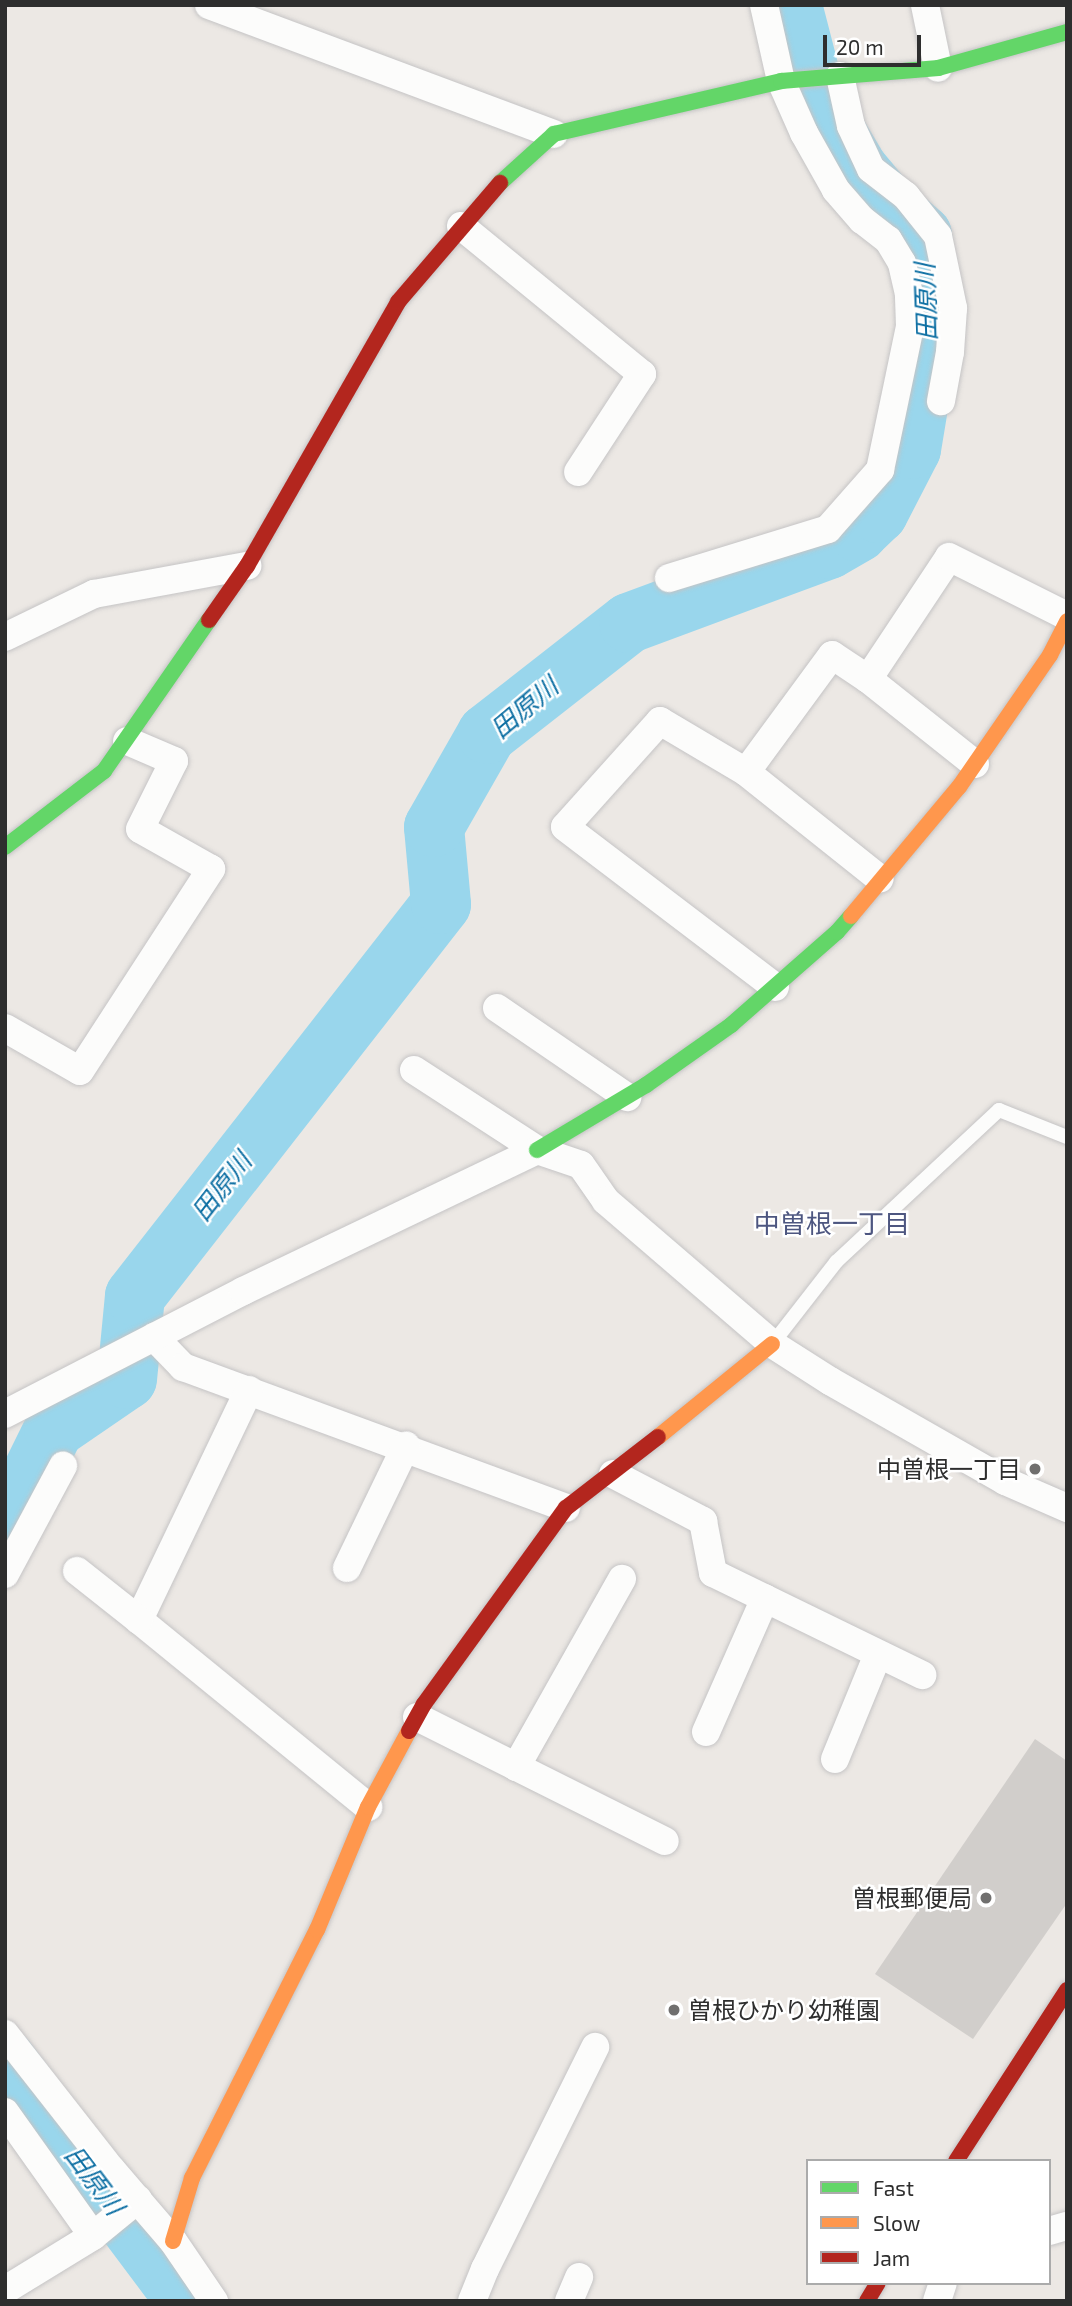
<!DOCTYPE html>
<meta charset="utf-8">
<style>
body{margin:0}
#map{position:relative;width:1072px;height:2306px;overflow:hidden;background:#ece8e4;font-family:"Exo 2","Noto Sans JP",sans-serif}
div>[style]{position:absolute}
.river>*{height:60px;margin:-30px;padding:0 30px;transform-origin:30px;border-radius:30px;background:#99d6ec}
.building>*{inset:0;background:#d1cecb}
.roads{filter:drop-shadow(0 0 2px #c5c4c5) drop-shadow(0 0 2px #c5c4c5)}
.lane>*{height:14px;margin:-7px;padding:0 7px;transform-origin:7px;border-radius:7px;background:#fcfcfb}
.street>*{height:28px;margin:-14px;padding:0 14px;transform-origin:14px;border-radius:14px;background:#fcfcfb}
.fast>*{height:16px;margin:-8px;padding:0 8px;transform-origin:8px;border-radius:8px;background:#63d668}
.slow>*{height:16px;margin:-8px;padding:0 8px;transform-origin:8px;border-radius:8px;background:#ff974d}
.jam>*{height:16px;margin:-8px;padding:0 8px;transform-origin:8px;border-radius:8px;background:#b3261e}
.dots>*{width:19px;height:19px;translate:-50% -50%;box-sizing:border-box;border:4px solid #fff;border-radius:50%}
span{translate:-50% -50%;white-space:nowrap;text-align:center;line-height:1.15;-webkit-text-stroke:5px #fff;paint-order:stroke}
.poi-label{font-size:24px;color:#2e2e2e}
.right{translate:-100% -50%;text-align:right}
.left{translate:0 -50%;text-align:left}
.water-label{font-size:26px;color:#0d6fa3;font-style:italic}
.neighbourhood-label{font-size:26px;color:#4d5680}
.frame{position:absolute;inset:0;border:7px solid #2e2e2e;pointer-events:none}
.legend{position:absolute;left:806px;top:2159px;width:245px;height:126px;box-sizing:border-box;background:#fff;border:2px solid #ababab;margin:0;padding:9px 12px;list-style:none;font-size:21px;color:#2e2e2e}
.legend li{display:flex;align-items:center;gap:14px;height:35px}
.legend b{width:35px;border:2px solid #ababab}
.scale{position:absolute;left:823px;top:35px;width:98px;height:32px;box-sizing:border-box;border:4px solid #2e2e2e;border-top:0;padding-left:9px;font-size:21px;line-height:24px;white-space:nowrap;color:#2e2e2e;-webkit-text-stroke:5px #fff;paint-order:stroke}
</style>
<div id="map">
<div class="river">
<i style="left:5px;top:1528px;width:110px;rotate:-63.7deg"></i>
<i style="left:54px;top:1429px;width:88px;rotate:-34.4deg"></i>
<i style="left:127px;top:1379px;width:83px;rotate:-84.5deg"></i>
<i style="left:135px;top:1296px;width:497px;rotate:-52deg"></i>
<i style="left:441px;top:904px;width:77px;rotate:-95.2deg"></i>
<i style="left:434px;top:827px;width:107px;rotate:-60.3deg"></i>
<i style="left:487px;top:734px;width:180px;rotate:-38deg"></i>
<i style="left:629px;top:623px;width:213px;rotate:-20.3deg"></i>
<i style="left:829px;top:549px;width:34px;rotate:-30deg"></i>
<i style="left:858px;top:532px;width:28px;rotate:-44deg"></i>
<i style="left:878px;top:513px;width:72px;rotate:-62.7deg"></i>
<i style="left:911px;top:449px;width:117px;rotate:-80.6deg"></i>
<i style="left:930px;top:334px;width:99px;rotate:-94.6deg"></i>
<i style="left:922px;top:235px;width:45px;rotate:-138.6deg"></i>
<i style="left:888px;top:205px;width:47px;rotate:-129.8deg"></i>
<i style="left:858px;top:169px;width:82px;rotate:-120.6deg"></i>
<i style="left:816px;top:98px;width:96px;rotate:-104.5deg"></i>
<i style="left:5px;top:2059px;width:302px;rotate:53.2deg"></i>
</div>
<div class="building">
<i style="clip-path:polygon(1035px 1739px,1067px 1761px,1067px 1903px,973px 2039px,875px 1974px)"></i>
</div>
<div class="roads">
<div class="lane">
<i style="left:773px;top:1343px;width:103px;rotate:-52.1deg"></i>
<i style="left:836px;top:1262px;width:223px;rotate:-43deg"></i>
<i style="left:999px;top:1110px;width:73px;rotate:21.7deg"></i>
</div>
<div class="street">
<i style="left:209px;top:5px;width:368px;rotate:20.5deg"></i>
<i style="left:925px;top:5px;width:64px;rotate:78.3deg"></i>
<i style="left:840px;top:76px;width:51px;rotate:77.6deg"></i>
<i style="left:851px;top:126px;width:47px;rotate:65.1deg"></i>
<i style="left:871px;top:169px;width:44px;rotate:37.6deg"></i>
<i style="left:906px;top:196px;width:51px;rotate:51.3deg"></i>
<i style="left:938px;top:236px;width:74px;rotate:78.2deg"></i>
<i style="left:953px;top:308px;width:44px;rotate:93.9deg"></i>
<i style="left:950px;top:352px;width:50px;rotate:100.4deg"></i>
<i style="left:461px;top:226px;width:234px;rotate:39.3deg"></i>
<i style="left:642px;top:374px;width:117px;rotate:123.1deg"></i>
<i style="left:669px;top:578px;width:166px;rotate:-17.1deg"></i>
<i style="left:828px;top:529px;width:79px;rotate:-48.6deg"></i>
<i style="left:880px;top:470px;width:147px;rotate:-78.2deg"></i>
<i style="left:910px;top:326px;width:32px;rotate:-92deg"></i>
<i style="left:909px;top:294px;width:32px;rotate:-103deg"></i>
<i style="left:902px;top:263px;width:27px;rotate:-121deg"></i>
<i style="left:888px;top:240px;width:33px;rotate:-142deg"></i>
<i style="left:862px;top:220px;width:40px;rotate:-131deg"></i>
<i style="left:836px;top:190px;width:65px;rotate:-119.3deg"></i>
<i style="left:804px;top:133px;width:57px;rotate:-113.9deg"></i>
<i style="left:781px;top:81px;width:78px;rotate:-102.6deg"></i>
<i style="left:5px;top:637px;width:99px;rotate:-25.8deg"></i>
<i style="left:94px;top:594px;width:156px;rotate:-10.4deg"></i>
<i style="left:868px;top:679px;width:43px;rotate:-146.3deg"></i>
<i style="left:832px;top:655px;width:145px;rotate:126.3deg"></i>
<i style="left:746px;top:772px;width:171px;rotate:38.6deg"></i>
<i style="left:975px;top:764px;width:137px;rotate:-141.5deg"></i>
<i style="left:868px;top:679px;width:146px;rotate:-56.4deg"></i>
<i style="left:949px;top:557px;width:132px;rotate:26.6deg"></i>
<i style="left:746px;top:772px;width:100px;rotate:-149.3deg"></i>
<i style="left:660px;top:721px;width:142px;rotate:131.9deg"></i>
<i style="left:565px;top:827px;width:264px;rotate:37.3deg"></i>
<i style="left:497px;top:1008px;width:158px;rotate:34.4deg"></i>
<i style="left:5px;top:1028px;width:86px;rotate:29.8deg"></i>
<i style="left:80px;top:1071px;width:241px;rotate:-57deg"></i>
<i style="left:211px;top:869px;width:81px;rotate:-150.6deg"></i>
<i style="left:140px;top:829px;width:76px;rotate:-63.4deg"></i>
<i style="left:174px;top:761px;width:51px;rotate:-156.9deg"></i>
<i style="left:414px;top:1070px;width:147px;rotate:33deg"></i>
<i style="left:537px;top:1150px;width:46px;rotate:18.8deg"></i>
<i style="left:581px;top:1165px;width:44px;rotate:55.2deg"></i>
<i style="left:606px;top:1201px;width:219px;rotate:40.7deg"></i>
<i style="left:772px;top:1344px;width:69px;rotate:32.5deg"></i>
<i style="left:830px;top:1381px;width:202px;rotate:29.7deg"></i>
<i style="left:1005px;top:1481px;width:68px;rotate:23.5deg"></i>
<i style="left:154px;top:1337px;width:42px;rotate:46deg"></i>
<i style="left:183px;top:1367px;width:408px;rotate:20.2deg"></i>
<i style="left:249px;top:1390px;width:255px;rotate:115.6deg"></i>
<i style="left:139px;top:1620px;width:296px;rotate:39.2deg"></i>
<i style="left:5px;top:1414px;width:268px;rotate:-27.3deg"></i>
<i style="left:243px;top:1291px;width:326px;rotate:-25.6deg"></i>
<i style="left:613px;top:1474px;width:102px;rotate:27.6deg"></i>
<i style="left:703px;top:1521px;width:53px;rotate:79.1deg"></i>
<i style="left:713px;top:1573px;width:233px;rotate:26deg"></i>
<i style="left:347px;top:1568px;width:136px;rotate:-64.2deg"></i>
<i style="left:77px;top:1571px;width:79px;rotate:38.3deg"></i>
<i style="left:5px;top:1574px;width:123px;rotate:-61.8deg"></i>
<i style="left:417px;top:1717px;width:277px;rotate:26.6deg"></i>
<i style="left:706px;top:1732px;width:146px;rotate:-66.2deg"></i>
<i style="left:835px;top:1759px;width:113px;rotate:-67.7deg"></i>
<i style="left:516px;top:1767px;width:216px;rotate:-60.6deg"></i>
<i style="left:5px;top:2034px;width:172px;rotate:51.9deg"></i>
<i style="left:111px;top:2169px;width:95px;rotate:49.3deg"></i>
<i style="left:173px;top:2241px;width:73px;rotate:55.7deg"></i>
<i style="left:5px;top:2112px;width:152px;rotate:54.6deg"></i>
<i style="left:93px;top:2236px;width:103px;rotate:148.5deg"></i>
<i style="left:1049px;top:2231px;width:19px;rotate:-16deg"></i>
<i style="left:93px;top:2236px;width:58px;rotate:-39.4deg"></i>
<i style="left:472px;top:2301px;width:35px;rotate:-68deg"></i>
<i style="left:485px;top:2269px;width:248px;rotate:-63.6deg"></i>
<i style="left:569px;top:2301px;width:26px;rotate:-67deg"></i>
<i style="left:937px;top:2301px;width:19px;rotate:-72deg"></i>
</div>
<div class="fast">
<i style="left:500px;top:183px;width:73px;rotate:-42.2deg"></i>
<i style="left:554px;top:134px;width:233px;rotate:-13.1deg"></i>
<i style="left:781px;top:81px;width:158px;rotate:-4.7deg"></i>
<i style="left:938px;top:68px;width:134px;rotate:-15.6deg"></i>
<i style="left:5px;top:847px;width:125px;rotate:-37.5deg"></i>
<i style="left:104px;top:771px;width:184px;rotate:-55.2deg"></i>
<i style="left:537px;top:1150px;width:127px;rotate:-30.8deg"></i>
<i style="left:646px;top:1085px;width:104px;rotate:-35.2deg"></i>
<i style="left:731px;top:1025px;width:141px;rotate:-41.3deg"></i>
<i style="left:837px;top:932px;width:21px;rotate:-49deg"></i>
</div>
<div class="slow">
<i style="left:851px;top:916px;width:168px;rotate:-50.1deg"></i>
<i style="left:959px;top:787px;width:160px;rotate:-55.4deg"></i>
<i style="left:1050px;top:655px;width:38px;rotate:-63deg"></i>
<i style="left:658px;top:1437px;width:147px;rotate:-39.2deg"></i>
<i style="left:173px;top:2241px;width:66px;rotate:-73.2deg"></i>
<i style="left:192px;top:2178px;width:278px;rotate:-63.3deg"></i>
<i style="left:317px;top:1930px;width:133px;rotate:-67.5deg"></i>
<i style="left:368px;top:1807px;width:86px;rotate:-61.7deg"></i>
</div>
<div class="jam">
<i style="left:209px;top:620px;width:66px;rotate:-54.9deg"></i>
<i style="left:247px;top:566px;width:304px;rotate:-60.2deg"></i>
<i style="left:398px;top:302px;width:157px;rotate:-49.4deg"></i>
<i style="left:409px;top:1731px;width:31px;rotate:-61deg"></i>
<i style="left:424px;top:1704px;width:242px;rotate:-54.1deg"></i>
<i style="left:566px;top:1508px;width:116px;rotate:-37.7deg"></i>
<i style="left:956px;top:2161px;width:204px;rotate:-57deg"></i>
<i style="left:867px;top:2301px;width:21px;rotate:-59deg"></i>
</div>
</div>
<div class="dots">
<i style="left:1035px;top:1469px;background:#706f6e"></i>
<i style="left:986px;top:1898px;background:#706f6e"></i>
<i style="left:674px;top:2010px;background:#706f6e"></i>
</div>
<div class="poi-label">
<span class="right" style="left:1021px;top:1469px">中曽根一丁目</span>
<span class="right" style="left:972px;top:1898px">曽根郵便局</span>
<span class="left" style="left:688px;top:2010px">曽根ひかり幼稚園</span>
</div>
<div class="water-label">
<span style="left:925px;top:302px;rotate:-92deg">田原川</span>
<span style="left:524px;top:707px;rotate:-40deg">田原川</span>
<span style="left:221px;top:1186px;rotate:-52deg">田原川</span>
<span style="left:95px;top:2180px;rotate:53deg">田原川</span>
</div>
<div class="neighbourhood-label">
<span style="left:832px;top:1223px">中曽根一丁目</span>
</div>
<div class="frame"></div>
<ul class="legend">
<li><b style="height:9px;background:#63d668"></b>Fast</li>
<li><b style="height:9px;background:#ff974d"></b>Slow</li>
<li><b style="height:9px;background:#b3261e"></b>Jam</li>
</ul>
<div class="scale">20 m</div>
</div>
